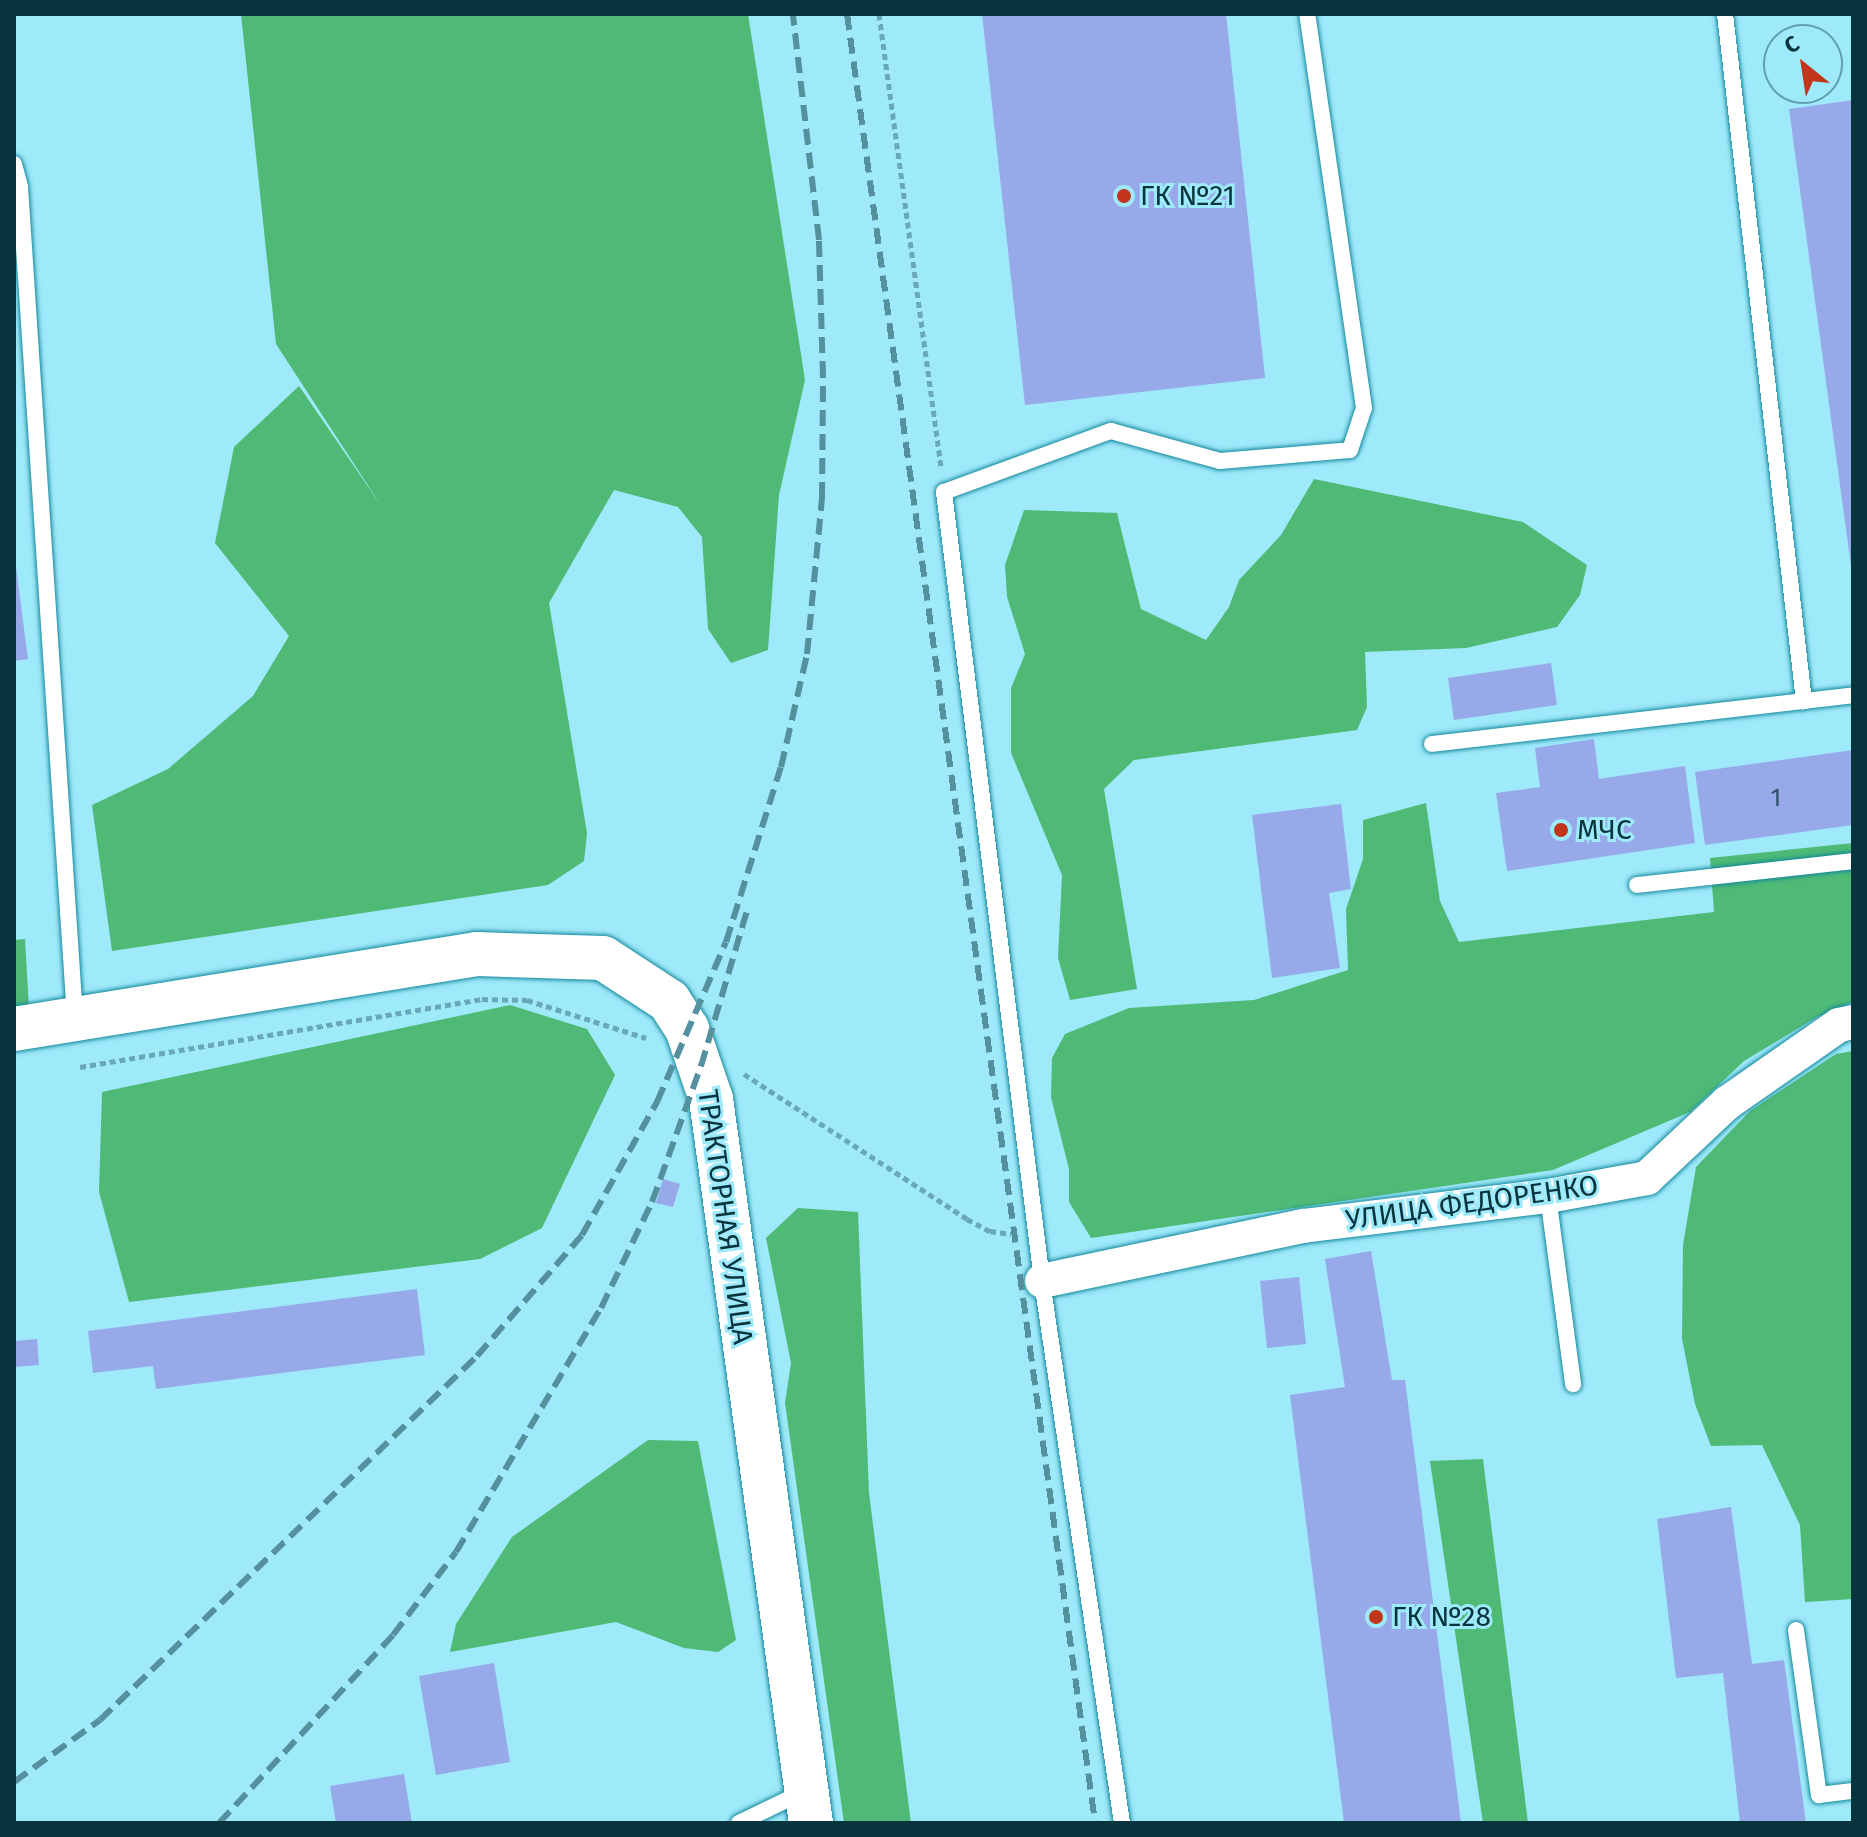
<!DOCTYPE html>
<meta charset="utf-8">
<style>
body{margin:0}
#map{position:relative;width:1867px;height:1837px;overflow:hidden;background:#9ee9fa;font-family:"Fira Sans",sans-serif}
div>[style]{position:absolute}
.forest>*{inset:0;background:#4fba76}
.building>*{inset:0;background:#98a9ea}
.path>*{height:5px;margin-top:-2.5px;transform-origin:0;background:repeating-linear-gradient(90deg,#69a9b7 0 6px,transparent 0 10px)}
.roads{filter:drop-shadow(0 0 2px #13889b) drop-shadow(0 0 2px #13889b)}
.lane>*{height:16px;margin:-8px;padding:0 8px;transform-origin:8px;border-radius:8px;background:#fff}
.street>*{height:34px;margin:-17px;padding:0 17px;transform-origin:17px;border-radius:17px;background:#fff}
.secondary>*{height:44px;margin:-22px;padding:0 22px;transform-origin:22px;border-radius:22px;background:#fff}
.rail>*{height:6px;margin-top:-3px;transform-origin:0;background:repeating-linear-gradient(90deg,#54909d 0 16px,transparent 0 24px)}
.dots>*{width:22px;height:22px;translate:-50% -50%;box-sizing:border-box;border:4px solid #9ee9fa;border-radius:50%}
span{translate:-50% -50%;white-space:nowrap;text-align:center;line-height:1.15;-webkit-text-stroke:6px #9ee9fa;paint-order:stroke}
.number-label{font-size:24px;color:#2b5168}
.number-label span{-webkit-text-stroke-width:0}
.poi-label{font-size:28px;color:#07343d}
.left{translate:0 -50%;text-align:left}
.street-label{font-size:28px;color:#07343d}
.frame{position:absolute;inset:0;border:16px solid #07343d;pointer-events:none}
.north{position:absolute;left:1763px;top:24px;width:80px;height:80px;box-sizing:border-box;background:#9ee9fa;border:2px solid #62a1ae;border-radius:50%;rotate:330deg;font-size:22px;font-weight:700;line-height:32px;text-align:center;color:#07343d}
.north::after{content:'';display:block;margin:auto;width:28px;height:36px;background:#c1361a;clip-path:polygon(50% 0,100% 100%,50% 72%,0 100%)}
</style>
<div id="map">
<div class="forest">
<i style="clip-path:polygon(241px 14px,748px 14px,805px 380px,779px 495px,768px 650px,731px 663px,708px 629px,702px 537px,678px 507px,614px 490px,549px 603px,587px 833px,584px 861px,548px 885px,112px 951px,92px 805px,168px 769px,253px 696px,289px 636px,215px 543px,234px 447px,299px 386px,382px 507px,276px 344px)"></i>
<i style="clip-path:polygon(1314px 479px,1523px 522px,1587px 565px,1580px 595px,1557px 627px,1466px 648px,1365px 652px,1367px 707px,1357px 730px,1134px 760px,1104px 789px,1137px 989px,1070px 1000px,1058px 958px,1062px 875px,1011px 753px,1011px 688px,1025px 654px,1007px 597px,1005px 565px,1024px 510px,1117px 513px,1141px 609px,1206px 640px,1229px 607px,1239px 580px,1281px 535px)"></i>
<i style="clip-path:polygon(1426px 803px,1440px 901px,1459px 942px,1714px 912px,1710px 858px,1853px 843px,1853px 1002px,1817px 1017px,1744px 1061px,1690px 1112px,1553px 1170px,1091px 1238px,1069px 1202px,1069px 1169px,1051px 1097px,1052px 1058px,1065px 1034px,1129px 1008px,1254px 1000px,1348px 970px,1346px 909px,1363px 859px,1363px 820px)"></i>
<i style="clip-path:polygon(25px 939px,29px 1009px,14px 1011px,14px 940px)"></i>
<i style="clip-path:polygon(510px 1005px,587px 1029px,615px 1075px,542px 1228px,480px 1259px,129px 1302px,99px 1192px,102px 1092px)"></i>
<i style="clip-path:polygon(1853px 1051px,1853px 1599px,1805px 1602px,1800px 1525px,1762px 1445px,1711px 1446px,1695px 1404px,1682px 1339px,1683px 1245px,1696px 1167px,1750px 1111px,1836px 1054px)"></i>
<i style="clip-path:polygon(798px 1208px,858px 1212px,869px 1493px,911px 1823px,844px 1823px,785px 1403px,791px 1363px,766px 1238px)"></i>
<i style="clip-path:polygon(648px 1440px,698px 1441px,736px 1640px,718px 1652px,684px 1648px,616px 1622px,450px 1652px,456px 1624px,512px 1537px)"></i>
<i style="clip-path:polygon(1483px 1459px,1528px 1823px,1483px 1823px,1430px 1461px)"></i>
</div>
<div class="building">
<i style="clip-path:polygon(982px 14px,1226px 14px,1265px 378px,1025px 405px)"></i>
<i style="clip-path:polygon(1853px 100px,1853px 566px,1851px 566px,1789px 109px)"></i>
<i style="clip-path:polygon(14px 552px,28px 659px,14px 661px)"></i>
<i style="clip-path:polygon(1551px 663px,1557px 705px,1454px 720px,1448px 678px)"></i>
<i style="clip-path:polygon(1594px 739px,1599px 779px,1685px 766px,1695px 843px,1507px 871px,1496px 793px,1540px 787px,1535px 748px)"></i>
<i style="clip-path:polygon(1853px 750px,1853px 825px,1705px 845px,1695px 772px)"></i>
<i style="clip-path:polygon(1341px 804px,1351px 889px,1329px 893px,1340px 968px,1272px 978px,1252px 815px)"></i>
<i style="clip-path:polygon(663px 1179px,680px 1184px,673px 1207px,656px 1203px)"></i>
<i style="clip-path:polygon(1371px 1251px,1392px 1380px,1405px 1380px,1461px 1823px,1344px 1823px,1290px 1395px,1345px 1387px,1325px 1259px)"></i>
<i style="clip-path:polygon(1299px 1277px,1306px 1344px,1267px 1348px,1260px 1281px)"></i>
<i style="clip-path:polygon(417px 1289px,425px 1355px,156px 1389px,153px 1366px,93px 1373px,88px 1331px)"></i>
<i style="clip-path:polygon(37px 1339px,39px 1365px,14px 1367px,14px 1341px)"></i>
<i style="clip-path:polygon(1731px 1507px,1752px 1664px,1784px 1660px,1806px 1823px,1740px 1823px,1723px 1673px,1676px 1678px,1657px 1519px)"></i>
<i style="clip-path:polygon(494px 1663px,510px 1762px,436px 1775px,419px 1676px)"></i>
<i style="clip-path:polygon(404px 1774px,412px 1823px,336px 1823px,330px 1786px)"></i>
</div>
<div class="path">
<i style="left:879px;top:14px;width:457px;rotate:82.2deg"></i>
<i style="left:80px;top:1067px;width:408px;rotate:-9.6deg"></i>
<i style="left:482px;top:999px;width:45px;rotate:1.3deg"></i>
<i style="left:527px;top:1000px;width:125px;rotate:17.7deg"></i>
<i style="left:744px;top:1074px;width:266px;rotate:33deg"></i>
<i style="left:967px;top:1219px;width:26px;rotate:28deg"></i>
<i style="left:990px;top:1231px;width:21px;rotate:8deg"></i>
</div>
<div class="roads">
<div class="lane">
<i style="left:1725px;top:14px;width:692px;rotate:83.44deg"></i>
<i style="left:14px;top:164px;width:24px;rotate:75deg"></i>
<i style="left:20px;top:187px;width:833px;rotate:86.21deg"></i>
<i style="left:1432px;top:744px;width:424px;rotate:-6.6deg"></i>
<i style="left:1637px;top:885px;width:217px;rotate:-6.3deg"></i>
<i style="left:1548px;top:1196px;width:190px;rotate:82.4deg"></i>
<i style="left:1796px;top:1630px;width:167px;rotate:82.1deg"></i>
<i style="left:1819px;top:1795px;width:34px;rotate:-7deg"></i>
<i style="left:739px;top:1823px;width:73px;rotate:-25.9deg"></i>
<i style="left:1122px;top:1823px;width:548px;rotate:-98.4deg"></i>
<i style="left:1042px;top:1281px;width:795px;rotate:-97.08deg"></i>
<i style="left:944px;top:492px;width:178px;rotate:-20.1deg"></i>
<i style="left:1111px;top:431px;width:113px;rotate:15.4deg"></i>
<i style="left:1220px;top:461px;width:130px;rotate:-4.8deg"></i>
<i style="left:1350px;top:450px;width:44px;rotate:-71.6deg"></i>
<i style="left:1364px;top:408px;width:398px;rotate:-98.2deg"></i>
</div>
<div class="street">
<i style="left:1042px;top:1281px;width:267px;rotate:-11.9deg"></i>
<i style="left:1303px;top:1226px;width:247px;rotate:-7deg"></i>
<i style="left:1548px;top:1196px;width:101px;rotate:-10.3deg"></i>
<i style="left:1647px;top:1178px;width:110px;rotate:-43.2deg"></i>
<i style="left:1727px;top:1103px;width:136px;rotate:-34.9deg"></i>
<i style="left:1839px;top:1025px;width:14px;rotate:-12deg"></i>
</div>
<div class="secondary">
<i style="left:14px;top:1029px;width:469px;rotate:-9.2deg"></i>
<i style="left:477px;top:954px;width:126px;rotate:1.8deg"></i>
<i style="left:603px;top:958px;width:79px;rotate:33.1deg"></i>
<i style="left:669px;top:1001px;width:33px;rotate:57deg"></i>
<i style="left:687px;top:1029px;width:74px;rotate:71.1deg"></i>
<i style="left:711px;top:1099px;width:731px;rotate:82.14deg"></i>
</div>
</div>
<div class="rail">
<i style="left:847px;top:14px;width:1826px;rotate:82.19deg"></i>
<i style="left:14px;top:1782px;width:106px;rotate:-35.8deg"></i>
<i style="left:100px;top:1720px;width:524px;rotate:-43.99deg"></i>
<i style="left:477px;top:1356px;width:160px;rotate:-49deg"></i>
<i style="left:582px;top:1235px;width:153px;rotate:-60.6deg"></i>
<i style="left:657px;top:1102px;width:174px;rotate:-66.7deg"></i>
<i style="left:726px;top:942px;width:183px;rotate:-72.6deg"></i>
<i style="left:781px;top:767px;width:116px;rotate:-77deg"></i>
<i style="left:807px;top:654px;width:157px;rotate:-84.5deg"></i>
<i style="left:822px;top:498px;width:121px;rotate:-89.5deg"></i>
<i style="left:823px;top:377px;width:137px;rotate:-91.7deg"></i>
<i style="left:819px;top:240px;width:227px;rotate:-96.6deg"></i>
<i style="left:219px;top:1823px;width:256px;rotate:-47.2deg"></i>
<i style="left:393px;top:1635px;width:104px;rotate:-52.8deg"></i>
<i style="left:456px;top:1552px;width:284px;rotate:-59.3deg"></i>
<i style="left:601px;top:1308px;width:118px;rotate:-64.3deg"></i>
<i style="left:652px;top:1202px;width:145px;rotate:-70.2deg"></i>
<i style="left:701px;top:1066px;width:166px;rotate:-73.5deg"></i>
</div>
<div class="dots">
<i style="left:1124px;top:196px;background:#c1361a"></i>
<i style="left:1561px;top:830px;background:#c1361a"></i>
<i style="left:1376px;top:1617px;background:#c1361a"></i>
</div>
<div class="number-label">
<span style="left:1776px;top:799px">1</span>
</div>
<div class="poi-label">
<span class="left" style="left:1140px;top:196px">ГК №21</span>
<span class="left" style="left:1577px;top:830px">МЧС</span>
<span class="left" style="left:1392px;top:1617px">ГК №28</span>
</div>
<div class="street-label">
<span style="left:1472px;top:1203px;rotate:-8deg">УЛИЦА ФЕДОРЕНКО</span>
<span style="left:725px;top:1217px;rotate:82deg">ТРАКТОРНАЯ УЛИЦА</span>
</div>
<div class="frame"></div>
<div class="north">С</div>
</div>
